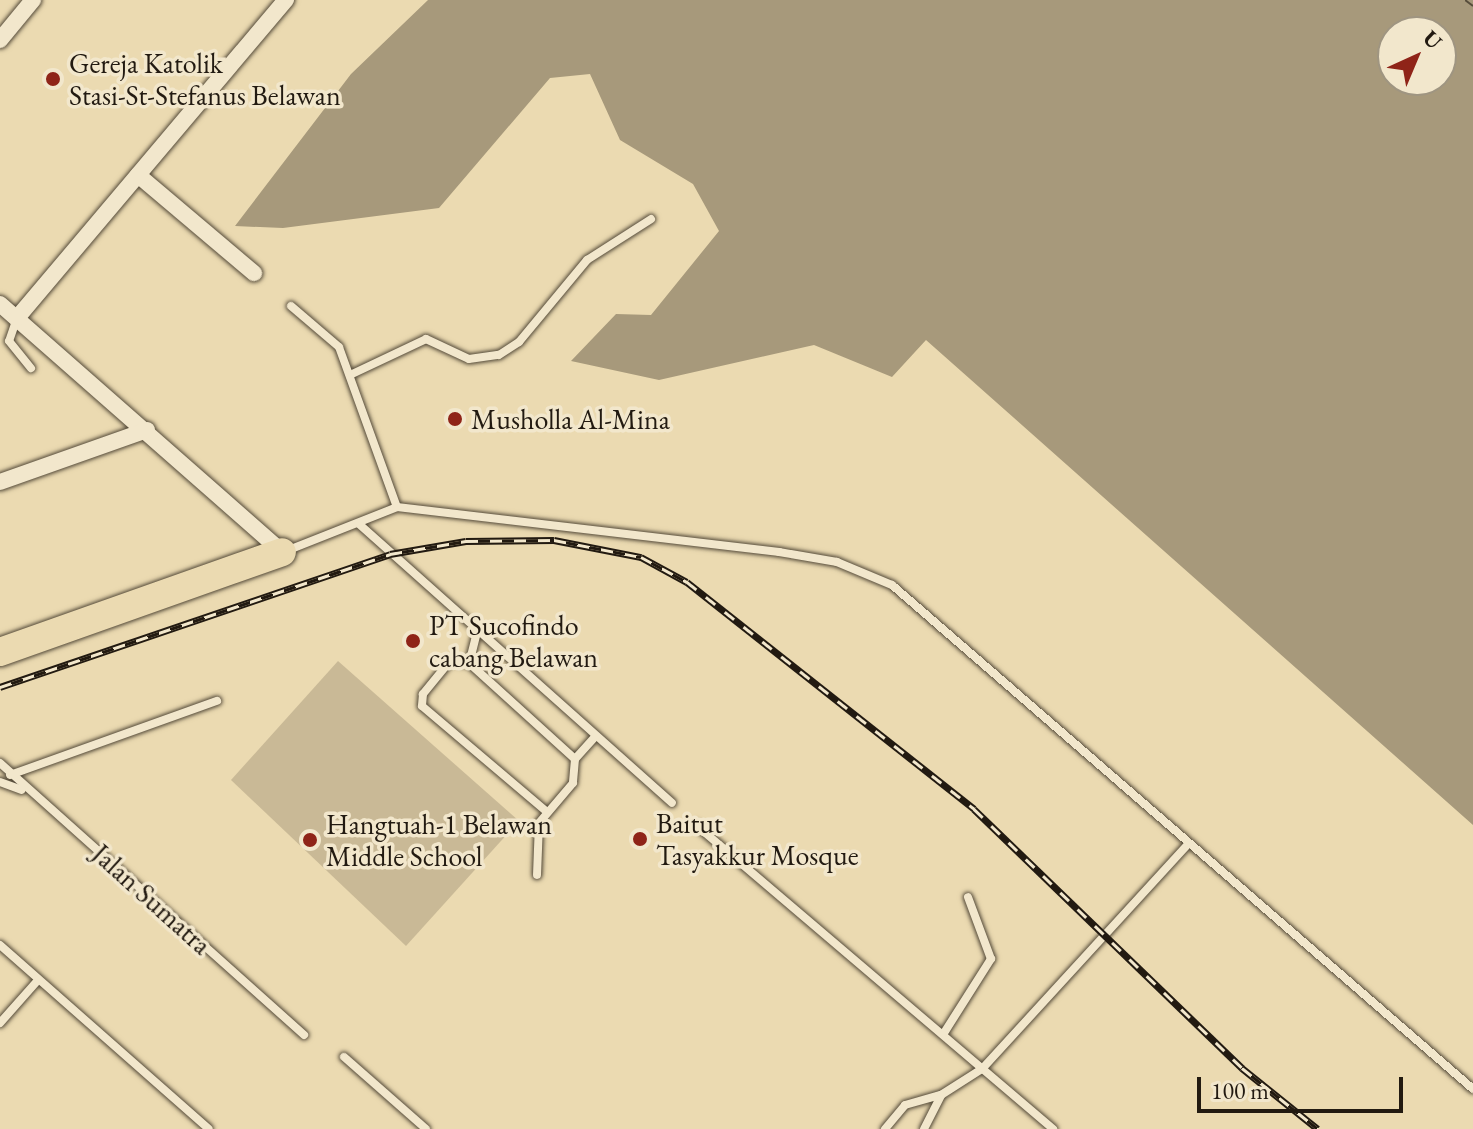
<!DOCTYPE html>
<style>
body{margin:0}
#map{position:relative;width:1473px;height:1129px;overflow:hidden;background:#ebdab1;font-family:"EB Garamond",serif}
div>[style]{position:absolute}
.green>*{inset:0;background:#c9b996}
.water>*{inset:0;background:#a7997b}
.ferry>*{height:2px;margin-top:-1px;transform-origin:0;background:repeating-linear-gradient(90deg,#574d3b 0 10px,transparent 0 18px)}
.roads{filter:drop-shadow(0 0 2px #544a39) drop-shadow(0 0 2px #544a39)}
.lane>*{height:8px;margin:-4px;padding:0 4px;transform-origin:4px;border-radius:4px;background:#f2e7cc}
.street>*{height:16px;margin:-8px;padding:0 8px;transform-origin:8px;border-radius:8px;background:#f2e7cc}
.highway>*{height:28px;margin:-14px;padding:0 14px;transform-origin:14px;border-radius:14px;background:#ebdab1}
.rail>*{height:7px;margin-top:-3.5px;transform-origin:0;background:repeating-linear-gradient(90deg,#f2e7cc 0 12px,#221a11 0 24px);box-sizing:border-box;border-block:2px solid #221a11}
.dots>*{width:22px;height:22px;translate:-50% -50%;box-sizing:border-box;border:4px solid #f2e7cc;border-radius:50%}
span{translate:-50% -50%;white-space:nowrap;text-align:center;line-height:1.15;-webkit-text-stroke:7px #f2e7cc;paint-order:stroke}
.poi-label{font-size:28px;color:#221a11}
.left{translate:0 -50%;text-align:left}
.street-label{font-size:28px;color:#221a11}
.north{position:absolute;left:1377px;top:16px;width:80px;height:80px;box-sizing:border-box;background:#f2e7cc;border:2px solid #9f9581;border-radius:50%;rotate:44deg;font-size:22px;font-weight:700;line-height:32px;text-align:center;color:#221a11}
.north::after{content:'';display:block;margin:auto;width:28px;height:36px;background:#8f2418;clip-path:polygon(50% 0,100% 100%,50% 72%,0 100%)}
.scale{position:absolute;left:1197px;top:1077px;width:206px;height:36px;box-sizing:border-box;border:4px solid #221a11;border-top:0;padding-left:10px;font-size:24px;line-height:28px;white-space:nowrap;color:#221a11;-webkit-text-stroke:6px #f2e7cc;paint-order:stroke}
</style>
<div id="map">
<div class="green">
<i style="clip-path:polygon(338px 661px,519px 821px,406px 946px,231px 780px)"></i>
</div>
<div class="water">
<i style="clip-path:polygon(evenodd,428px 0,1473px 0,1473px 825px,926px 340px,892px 377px,814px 345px,659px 380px,571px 361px,616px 314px,651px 315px,719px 231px,693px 184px,620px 140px,590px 74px,550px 78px,439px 208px,283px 228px,235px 226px,351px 74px,428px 0,1441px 32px,1441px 80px,1393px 80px,1393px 32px,1441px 32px)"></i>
</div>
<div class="ferry">
<i style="left:1465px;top:0;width:10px;rotate:37deg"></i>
</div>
<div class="roads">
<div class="lane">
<i style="left:291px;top:306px;width:63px;rotate:40.5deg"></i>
<i style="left:339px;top:347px;width:170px;rotate:70.1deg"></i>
<i style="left:17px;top:318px;width:24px;rotate:109deg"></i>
<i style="left:9px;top:341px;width:35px;rotate:51deg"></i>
<i style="left:350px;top:375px;width:84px;rotate:-25.3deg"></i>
<i style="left:426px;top:339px;width:47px;rotate:24.9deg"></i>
<i style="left:469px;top:359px;width:30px;rotate:-8deg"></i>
<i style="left:499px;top:355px;width:24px;rotate:-33deg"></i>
<i style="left:519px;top:342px;width:107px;rotate:-50.3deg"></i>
<i style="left:587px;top:260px;width:76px;rotate:-32.6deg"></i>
<i style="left:359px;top:524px;width:419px;rotate:41.7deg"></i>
<i style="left:286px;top:551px;width:119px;rotate:-21.6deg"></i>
<i style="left:397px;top:507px;width:385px;rotate:6.7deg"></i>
<i style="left:779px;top:552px;width:59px;rotate:9.8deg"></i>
<i style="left:837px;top:562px;width:60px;rotate:22.7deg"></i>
<i style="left:892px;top:585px;width:769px;rotate:40.94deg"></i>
<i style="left:477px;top:632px;width:32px;rotate:104deg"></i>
<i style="left:469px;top:663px;width:143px;rotate:42.2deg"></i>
<i style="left:575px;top:759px;width:24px;rotate:95deg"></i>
<i style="left:573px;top:783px;width:52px;rotate:130.4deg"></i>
<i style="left:539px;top:823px;width:52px;rotate:92.2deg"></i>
<i style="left:469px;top:663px;width:19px;rotate:-174deg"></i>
<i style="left:450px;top:661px;width:43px;rotate:129.3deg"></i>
<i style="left:423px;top:694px;width:12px;rotate:95deg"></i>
<i style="left:422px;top:706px;width:164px;rotate:40.3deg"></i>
<i style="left:575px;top:759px;width:31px;rotate:-48deg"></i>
<i style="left:0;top:763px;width:408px;rotate:41.8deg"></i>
<i style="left:10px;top:775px;width:220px;rotate:-19.7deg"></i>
<i style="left:0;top:782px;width:23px;rotate:20deg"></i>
<i style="left:696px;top:825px;width:469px;rotate:40.4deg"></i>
<i style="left:0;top:945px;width:278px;rotate:41.4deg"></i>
<i style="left:0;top:1023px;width:57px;rotate:-48.5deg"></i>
<i style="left:944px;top:1033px;width:88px;rotate:-57.6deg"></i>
<i style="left:991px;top:959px;width:66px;rotate:-110.4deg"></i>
<i style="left:344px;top:1057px;width:109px;rotate:41.3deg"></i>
<i style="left:885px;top:1129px;width:31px;rotate:-50deg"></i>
<i style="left:905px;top:1105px;width:37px;rotate:-16deg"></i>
<i style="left:941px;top:1095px;width:49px;rotate:-32.4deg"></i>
<i style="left:982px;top:1069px;width:305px;rotate:-47.5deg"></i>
<i style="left:924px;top:1129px;width:38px;rotate:-63deg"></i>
</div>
<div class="street">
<i style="left:0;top:40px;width:52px;rotate:-50.5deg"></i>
<i style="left:138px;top:175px;width:152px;rotate:40.2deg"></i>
<i style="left:0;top:304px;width:376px;rotate:41.3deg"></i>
<i style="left:17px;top:318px;width:417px;rotate:-49.8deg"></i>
<i style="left:0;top:482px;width:156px;rotate:-19.5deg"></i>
</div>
<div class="highway">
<i style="left:0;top:652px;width:299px;rotate:-19.5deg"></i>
</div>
</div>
<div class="rail">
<i style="left:0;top:687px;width:412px;rotate:-18.8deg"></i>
<i style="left:390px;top:554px;width:77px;rotate:-9.7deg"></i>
<i style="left:466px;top:541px;width:88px;rotate:-0.7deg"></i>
<i style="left:554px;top:540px;width:89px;rotate:11.1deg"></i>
<i style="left:641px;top:557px;width:52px;rotate:28.5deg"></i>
<i style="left:687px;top:582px;width:366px;rotate:38.3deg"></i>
<i style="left:974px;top:809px;width:373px;rotate:44deg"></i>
<i style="left:1242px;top:1068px;width:97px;rotate:38.8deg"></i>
</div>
<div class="dots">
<i style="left:53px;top:79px;background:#8f2418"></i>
<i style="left:455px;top:419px;background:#8f2418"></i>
<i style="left:413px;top:641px;background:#8f2418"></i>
<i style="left:640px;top:839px;background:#8f2418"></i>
<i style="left:310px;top:840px;background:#8f2418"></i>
</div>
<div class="poi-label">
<span class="left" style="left:69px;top:79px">Gereja Katolik<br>Stasi-St-Stefanus Belawan</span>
<span class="left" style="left:471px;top:419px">Musholla Al-Mina</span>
<span class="left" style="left:429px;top:641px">PT Sucofindo<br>cabang Belawan</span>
<span class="left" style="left:656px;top:839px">Baitut<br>Tasyakkur Mosque</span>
<span class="left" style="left:326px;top:840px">Hangtuah-1 Belawan<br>Middle School</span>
</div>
<div class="street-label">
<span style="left:152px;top:899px;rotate:42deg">Jalan Sumatra</span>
</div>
<div class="north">U</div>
<div class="scale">100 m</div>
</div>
